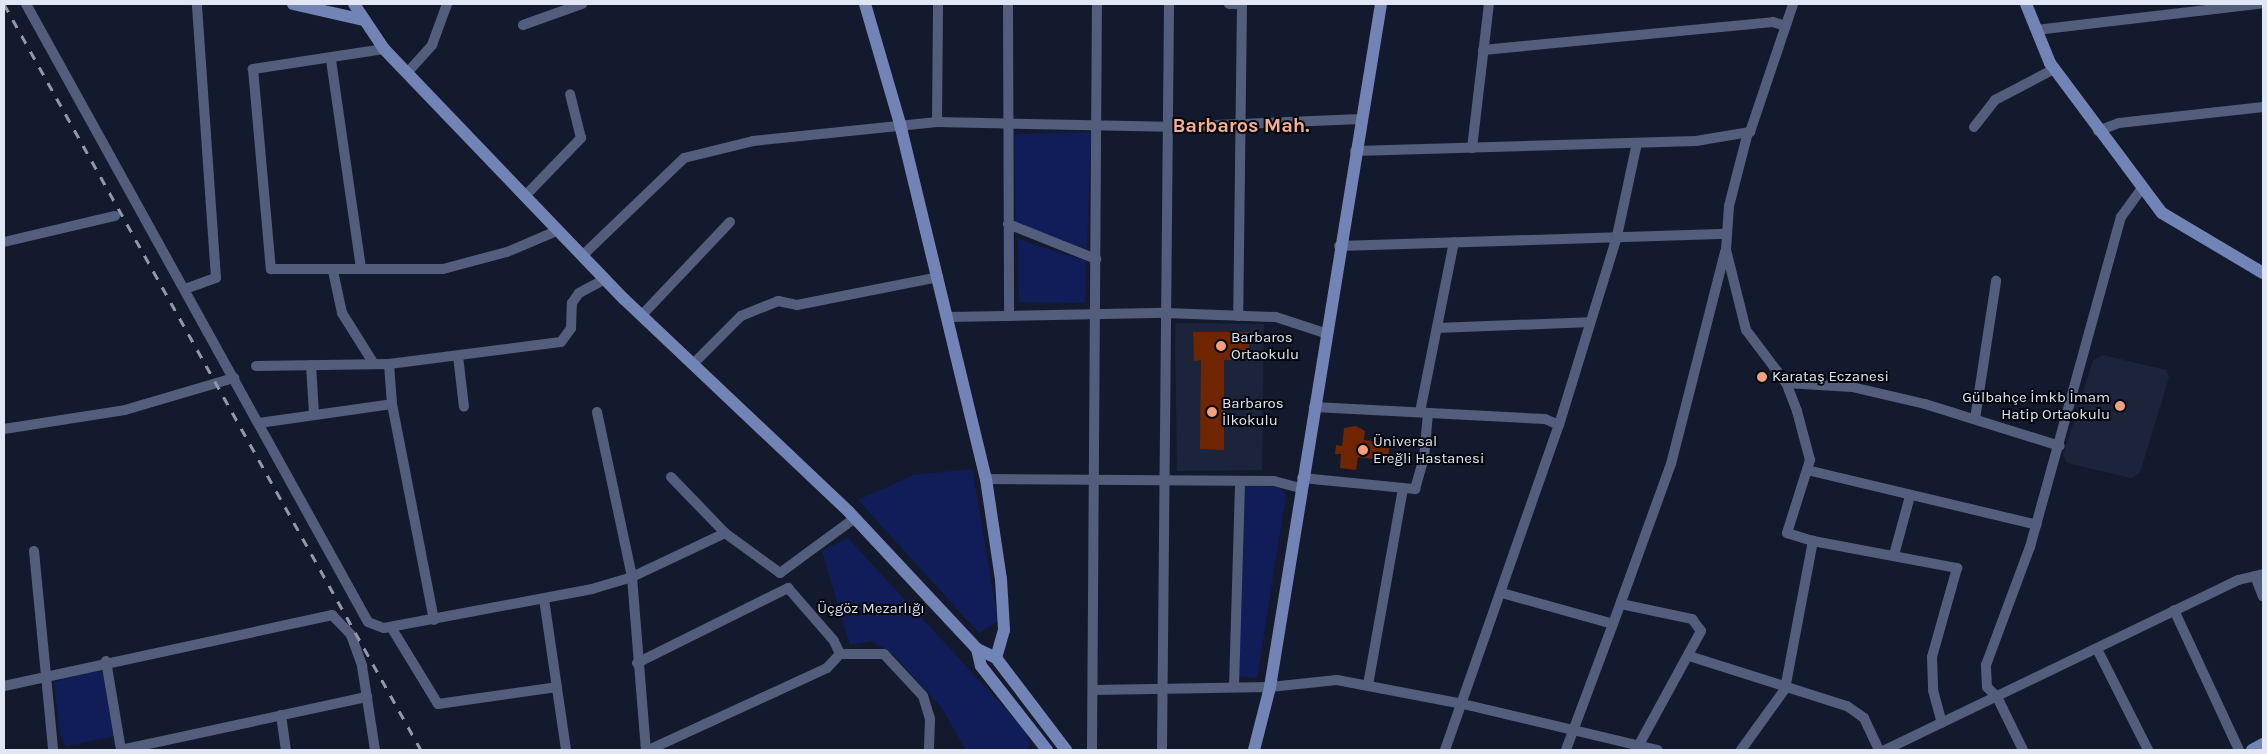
<!DOCTYPE html>
<meta charset="utf-8">
<style>
body{margin:0}
#map{position:relative;width:2267px;height:754px;overflow:hidden;background:#141a2d;font-family:Karla,sans-serif}
div>[style]{position:absolute}
.built>*{inset:0;background:#1c243c}
.green>*{inset:0;background:#111d59}
.building>*{inset:0;background:#6f2600}
.street>*{height:10px;margin:-5px;padding:0 5px;transform-origin:5px;border-radius:5px;background:#535e7c}
.secondary>*{height:12px;margin:-6px;padding:0 6px;transform-origin:6px;border-radius:6px;background:#7284b5}
.rail>*{height:3px;margin-top:-1.5px;transform-origin:0;background:repeating-linear-gradient(90deg,#9298a8 0 9px,transparent 0 18px)}
.dots>*{width:14px;height:14px;translate:-50% -50%;box-sizing:border-box;border:2px solid #04060d;border-radius:50%}
span{translate:-50% -50%;white-space:nowrap;text-align:center;line-height:1.15;-webkit-text-stroke:4px #04060d;paint-order:stroke}
.poi-label{font-size:15px;color:#e1e6f4}
.left{translate:0 -50%;text-align:left}
.right{translate:-100% -50%;text-align:right}
.park-label{font-size:15px;color:#d9e1f5}
.district-label{font-size:20px;color:#faae8f;font-weight:700}
.frame{position:absolute;inset:0;border:5px solid #e1e6f4;pointer-events:none}
</style>
<div id="map">
<div class="built">
<i style="clip-path:polygon(1175px 323px,1264px 324px,1262px 470px,1177px 471px)"></i>
<i style="clip-path:polygon(2103px 355px,2166px 370px,2169px 377px,2140px 473px,2131px 478px,2067px 463px,2063px 456px,2093px 360px)"></i>
</div>
<div class="green">
<i style="clip-path:polygon(1091px 132px,1087px 249px,1016px 223px,1014px 134px)"></i>
<i style="clip-path:polygon(1018px 239px,1086px 261px,1085px 303px,1019px 302px)"></i>
<i style="clip-path:polygon(972px 469px,998px 621px,979px 633px,858px 500px,914px 475px)"></i>
<i style="clip-path:polygon(1245px 485px,1277px 487px,1286px 494px,1257px 678px,1239px 676px)"></i>
<i style="clip-path:polygon(848px 538px,1024px 729px,1030px 743px,1027px 750px,966px 750px,942px 708px,892px 653px,872px 641px,850px 645px,822px 551px)"></i>
<i style="clip-path:polygon(95px 670px,103px 674px,115px 736px,66px 746px,60px 735px,54px 682px)"></i>
</div>
<div class="building">
<i style="clip-path:polygon(1193px 332px,1249px 332px,1249px 360px,1224px 360px,1224px 450px,1200px 449px,1201px 360px,1194px 361px)"></i>
<i style="clip-path:polygon(1356px 426px,1365px 431px,1364px 440px,1390px 443px,1388px 461px,1358px 457px,1356px 470px,1340px 468px,1341px 454px,1335px 454px,1336px 445px,1342px 446px,1344px 428px)"></i>
</div>
<div class="street">
<i style="left:26px;top:4px;width:706px;rotate:61.04deg"></i>
<i style="left:368px;top:622px;width:17px;rotate:21deg"></i>
<i style="left:384px;top:628px;width:212px;rotate:-10.6deg"></i>
<i style="left:592px;top:589px;width:42px;rotate:-16.7deg"></i>
<i style="left:632px;top:577px;width:103px;rotate:-25.3deg"></i>
<i style="left:725px;top:533px;width:68px;rotate:36deg"></i>
<i style="left:780px;top:573px;width:93px;rotate:-36.3deg"></i>
<i style="left:1008px;top:4px;width:312px;rotate:89.8deg"></i>
<i style="left:1229px;top:4px;width:13px"></i>
<i style="left:1242px;top:4px;width:312px;rotate:90.7deg"></i>
<i style="left:523px;top:25px;width:63px;rotate:-19.6deg"></i>
<i style="left:2036px;top:30px;width:225px;rotate:-6.7deg"></i>
<i style="left:384px;top:49px;width:133px;rotate:171.3deg"></i>
<i style="left:253px;top:69px;width:201px;rotate:84.9deg"></i>
<i style="left:271px;top:269px;width:172px"></i>
<i style="left:443px;top:269px;width:66px;rotate:-14.9deg"></i>
<i style="left:507px;top:252px;width:56px;rotate:-22.9deg"></i>
<i style="left:1483px;top:50px;width:291px;rotate:-5.5deg"></i>
<i style="left:1773px;top:22px;width:13px;rotate:18deg"></i>
<i style="left:331px;top:60px;width:211px;rotate:81.8deg"></i>
<i style="left:407px;top:73px;width:38px;rotate:-48deg"></i>
<i style="left:432px;top:45px;width:44px;rotate:-69.9deg"></i>
<i style="left:937px;top:122px;width:118px;rotate:-89.5deg"></i>
<i style="left:1974px;top:127px;width:34px;rotate:-52deg"></i>
<i style="left:1995px;top:100px;width:67px;rotate:-27.7deg"></i>
<i style="left:2098px;top:131px;width:22px;rotate:-21deg"></i>
<i style="left:2119px;top:123px;width:145px;rotate:-6.3deg"></i>
<i style="left:1472px;top:148px;width:145px;rotate:-83.3deg"></i>
<i style="left:1355px;top:151px;width:341px;rotate:-1.7deg"></i>
<i style="left:1696px;top:141px;width:55px;rotate:-9.5deg"></i>
<i style="left:1750px;top:132px;width:135px;rotate:-71.4deg"></i>
<i style="left:525px;top:196px;width:81px;rotate:-46deg"></i>
<i style="left:581px;top:138px;width:45px;rotate:-104deg"></i>
<i style="left:1008px;top:224px;width:95px;rotate:21.7deg"></i>
<i style="left:4px;top:242px;width:114px;rotate:-13.2deg"></i>
<i style="left:1339px;top:246px;width:388px;rotate:-1.8deg"></i>
<i style="left:583px;top:255px;width:140px;rotate:-43.8deg"></i>
<i style="left:684px;top:158px;width:71px;rotate:-13.8deg"></i>
<i style="left:753px;top:141px;width:185px;rotate:-5.9deg"></i>
<i style="left:937px;top:122px;width:231px;rotate:1.2deg"></i>
<i style="left:1168px;top:127px;width:193px;rotate:-2.4deg"></i>
<i style="left:333px;top:271px;width:43px;rotate:77.9deg"></i>
<i style="left:342px;top:313px;width:60px;rotate:57.9deg"></i>
<i style="left:185px;top:289px;width:33px;rotate:-20deg"></i>
<i style="left:216px;top:278px;width:275px;rotate:-94deg"></i>
<i style="left:642px;top:315px;width:128px;rotate:-46.6deg"></i>
<i style="left:948px;top:317px;width:218px;rotate:-1.1deg"></i>
<i style="left:1166px;top:313px;width:110px;rotate:2.1deg"></i>
<i style="left:1276px;top:317px;width:52px;rotate:18.1deg"></i>
<i style="left:1437px;top:328px;width:153px;rotate:-2.2deg"></i>
<i style="left:458px;top:356px;width:51px;rotate:83.3deg"></i>
<i style="left:694px;top:363px;width:66px;rotate:-45deg"></i>
<i style="left:741px;top:316px;width:40px;rotate:-22deg"></i>
<i style="left:778px;top:301px;width:19px;rotate:12deg"></i>
<i style="left:797px;top:305px;width:144px;rotate:-11.2deg"></i>
<i style="left:311px;top:365px;width:49px;rotate:86.5deg"></i>
<i style="left:256px;top:366px;width:133px;rotate:-0.9deg"></i>
<i style="left:1786px;top:383px;width:66px;rotate:3.5deg"></i>
<i style="left:1852px;top:387px;width:75px;rotate:13.1deg"></i>
<i style="left:1925px;top:404px;width:141px;rotate:17.3deg"></i>
<i style="left:392px;top:404px;width:220px;rotate:79deg"></i>
<i style="left:1314px;top:407px;width:231px;rotate:3deg"></i>
<i style="left:1545px;top:419px;width:15px;rotate:23deg"></i>
<i style="left:597px;top:412px;width:169px;rotate:78deg"></i>
<i style="left:632px;top:577px;width:174px;rotate:85.4deg"></i>
<i style="left:1420px;top:412px;width:173px;rotate:-78.7deg"></i>
<i style="left:1975px;top:419px;width:140px;rotate:-81.3deg"></i>
<i style="left:259px;top:423px;width:134px;rotate:-8.1deg"></i>
<i style="left:392px;top:404px;width:40px;rotate:-94.3deg"></i>
<i style="left:389px;top:364px;width:173px;rotate:-7.3deg"></i>
<i style="left:561px;top:342px;width:17px;rotate:-54deg"></i>
<i style="left:571px;top:328px;width:25px;rotate:-88deg"></i>
<i style="left:572px;top:303px;width:12px;rotate:-55deg"></i>
<i style="left:579px;top:293px;width:30px;rotate:-28deg"></i>
<i style="left:4px;top:429px;width:122px;rotate:-8.9deg"></i>
<i style="left:125px;top:410px;width:114px;rotate:-16.4deg"></i>
<i style="left:1807px;top:470px;width:236px;rotate:13.4deg"></i>
<i style="left:671px;top:477px;width:78px;rotate:46deg"></i>
<i style="left:1302px;top:478px;width:114px;rotate:5.6deg"></i>
<i style="left:1415px;top:489px;width:32px;rotate:-74deg"></i>
<i style="left:1424px;top:458px;width:45px;rotate:-84.9deg"></i>
<i style="left:986px;top:479px;width:288px;rotate:0.4deg"></i>
<i style="left:1274px;top:481px;width:28px;rotate:15deg"></i>
<i style="left:1813px;top:541px;width:147px;rotate:10.6deg"></i>
<i style="left:1957px;top:568px;width:92px;rotate:105.7deg"></i>
<i style="left:1932px;top:657px;width:33px;rotate:88deg"></i>
<i style="left:1933px;top:690px;width:34px;rotate:75deg"></i>
<i style="left:34px;top:551px;width:200px;rotate:84.5deg"></i>
<i style="left:1894px;top:555px;width:61px;rotate:-74.8deg"></i>
<i style="left:2255px;top:576px;width:22px;rotate:69deg"></i>
<i style="left:1502px;top:593px;width:115px;rotate:15.6deg"></i>
<i style="left:1613px;top:624px;width:134px;rotate:110.5deg"></i>
<i style="left:544px;top:599px;width:153px;rotate:81.7deg"></i>
<i style="left:1621px;top:604px;width:73px;rotate:11.9deg"></i>
<i style="left:1692px;top:619px;width:15px;rotate:53deg"></i>
<i style="left:1701px;top:631px;width:136px;rotate:118.6deg"></i>
<i style="left:2174px;top:610px;width:154px;rotate:65.1deg"></i>
<i style="left:1613px;top:624px;width:170px;rotate:-70.1deg"></i>
<i style="left:1671px;top:464px;width:219px;rotate:-75.7deg"></i>
<i style="left:391px;top:627px;width:90px;rotate:58.6deg"></i>
<i style="left:438px;top:704px;width:120px;rotate:-8.1deg"></i>
<i style="left:2097px;top:649px;width:113px;rotate:63.2deg"></i>
<i style="left:840px;top:654px;width:44px"></i>
<i style="left:884px;top:654px;width:57px;rotate:47.1deg"></i>
<i style="left:923px;top:696px;width:24px;rotate:73deg"></i>
<i style="left:930px;top:719px;width:31px;rotate:92deg"></i>
<i style="left:1689px;top:656px;width:166px;rotate:17.6deg"></i>
<i style="left:1847px;top:706px;width:21px;rotate:35deg"></i>
<i style="left:1864px;top:718px;width:35px;rotate:65deg"></i>
<i style="left:106px;top:661px;width:90px;rotate:80.4deg"></i>
<i style="left:637px;top:663px;width:169px;rotate:-26.4deg"></i>
<i style="left:788px;top:588px;width:70px;rotate:49deg"></i>
<i style="left:834px;top:641px;width:14px;rotate:65deg"></i>
<i style="left:840px;top:654px;width:19px;rotate:133deg"></i>
<i style="left:827px;top:668px;width:196px;rotate:155.3deg"></i>
<i style="left:1368px;top:685px;width:200px;rotate:-79.9deg"></i>
<i style="left:4px;top:686px;width:336px;rotate:-12.2deg"></i>
<i style="left:332px;top:615px;width:28px;rotate:46deg"></i>
<i style="left:351px;top:635px;width:33px;rotate:70deg"></i>
<i style="left:362px;top:666px;width:85px;rotate:81.2deg"></i>
<i style="left:1234px;top:687px;width:206px;rotate:-88.3deg"></i>
<i style="left:1094px;top:690px;width:176px;rotate:-1deg"></i>
<i style="left:1270px;top:687px;width:67px;rotate:-6deg"></i>
<i style="left:1337px;top:680px;width:128px;rotate:10.8deg"></i>
<i style="left:1463px;top:704px;width:200px;rotate:13.3deg"></i>
<i style="left:281px;top:715px;width:35px;rotate:82deg"></i>
<i style="left:121px;top:750px;width:252px;rotate:-12.2deg"></i>
<i style="left:1092px;top:750px;width:746px;rotate:-89.62deg"></i>
<i style="left:1162px;top:750px;width:746px;rotate:-89.46deg"></i>
<i style="left:1445px;top:750px;width:344px;rotate:-70.7deg"></i>
<i style="left:1559px;top:425px;width:198px;rotate:-72.9deg"></i>
<i style="left:1617px;top:236px;width:95px;rotate:-77.9deg"></i>
<i style="left:1741px;top:750px;width:75px;rotate:-54.2deg"></i>
<i style="left:1785px;top:689px;width:151px;rotate:-79.3deg"></i>
<i style="left:1813px;top:541px;width:27px;rotate:-163deg"></i>
<i style="left:1787px;top:533px;width:77px;rotate:-72.5deg"></i>
<i style="left:1810px;top:460px;width:51px;rotate:-104.9deg"></i>
<i style="left:1797px;top:411px;width:30px;rotate:-111deg"></i>
<i style="left:1786px;top:383px;width:66px;rotate:-127deg"></i>
<i style="left:1746px;top:330px;width:82px;rotate:-104deg"></i>
<i style="left:1726px;top:250px;width:44px;rotate:-86.1deg"></i>
<i style="left:1729px;top:206px;width:76px;rotate:-75.6deg"></i>
<i style="left:1885px;top:750px;width:392px;rotate:-25.7deg"></i>
<i style="left:2238px;top:580px;width:26px;rotate:-13deg"></i>
<i style="left:2023px;top:750px;width:59px;rotate:-116.1deg"></i>
<i style="left:1997px;top:697px;width:14px;rotate:-135deg"></i>
<i style="left:1987px;top:687px;width:22px;rotate:-93deg"></i>
<i style="left:1986px;top:665px;width:126px;rotate:-69.6deg"></i>
<i style="left:2030px;top:547px;width:342px;rotate:-74.6deg"></i>
<i style="left:2121px;top:217px;width:36px;rotate:-54deg"></i>
</div>
<div class="secondary">
<i style="left:293px;top:4px;width:73px;rotate:12.7deg"></i>
<i style="left:354px;top:4px;width:54px;rotate:56.3deg"></i>
<i style="left:384px;top:49px;width:347px;rotate:46.2deg"></i>
<i style="left:624px;top:299px;width:310px;rotate:43.4deg"></i>
<i style="left:849px;top:512px;width:187px;rotate:46.9deg"></i>
<i style="left:977px;top:649px;width:21px;rotate:25deg"></i>
<i style="left:996px;top:658px;width:116px;rotate:52.7deg"></i>
<i style="left:865px;top:4px;width:125px;rotate:73.7deg"></i>
<i style="left:900px;top:124px;width:365px;rotate:76.4deg"></i>
<i style="left:986px;top:479px;width:101px;rotate:81.5deg"></i>
<i style="left:1001px;top:579px;width:51px;rotate:86.6deg"></i>
<i style="left:1004px;top:630px;width:29px;rotate:106deg"></i>
<i style="left:2026px;top:4px;width:64px;rotate:67.9deg"></i>
<i style="left:2050px;top:63px;width:187px;rotate:53.3deg"></i>
<i style="left:2162px;top:213px;width:117px;rotate:30.7deg"></i>
<i style="left:977px;top:649px;width:17px;rotate:77deg"></i>
<i style="left:981px;top:666px;width:107px;rotate:51.8deg"></i>
<i style="left:1254px;top:750px;width:65px;rotate:-75.7deg"></i>
<i style="left:1270px;top:687px;width:692px;rotate:-80.77deg"></i>
<i style="left:2252px;top:750px;width:13px;rotate:-29deg"></i>
</div>
<div class="rail">
<i style="left:4px;top:4px;width:855px;rotate:60.8deg"></i>
</div>
<div class="dots">
<i style="left:1221px;top:346px;background:#f2a07f"></i>
<i style="left:1762px;top:377px;background:#f2a07f"></i>
<i style="left:2120px;top:406px;background:#f2a07f"></i>
<i style="left:1212px;top:412px;background:#f2a07f"></i>
<i style="left:1363px;top:450px;background:#f2a07f"></i>
</div>
<div class="poi-label">
<span class="left" style="left:1231px;top:346px">Barbaros<br>Ortaokulu</span>
<span class="left" style="left:1772px;top:377px">Karataş Eczanesi</span>
<span class="right" style="left:2110px;top:406px">Gülbahçe İmkb İmam<br>Hatip Ortaokulu</span>
<span class="left" style="left:1222px;top:412px">Barbaros<br>İlkokulu</span>
<span class="left" style="left:1373px;top:450px">Üniversal<br>Ereğli Hastanesi</span>
</div>
<div class="park-label">
<span style="left:871px;top:609px">Üçgöz Mezarlığı</span>
</div>
<div class="district-label">
<span style="left:1241px;top:125px">Barbaros Mah.</span>
</div>
<div class="frame"></div>
</div>
